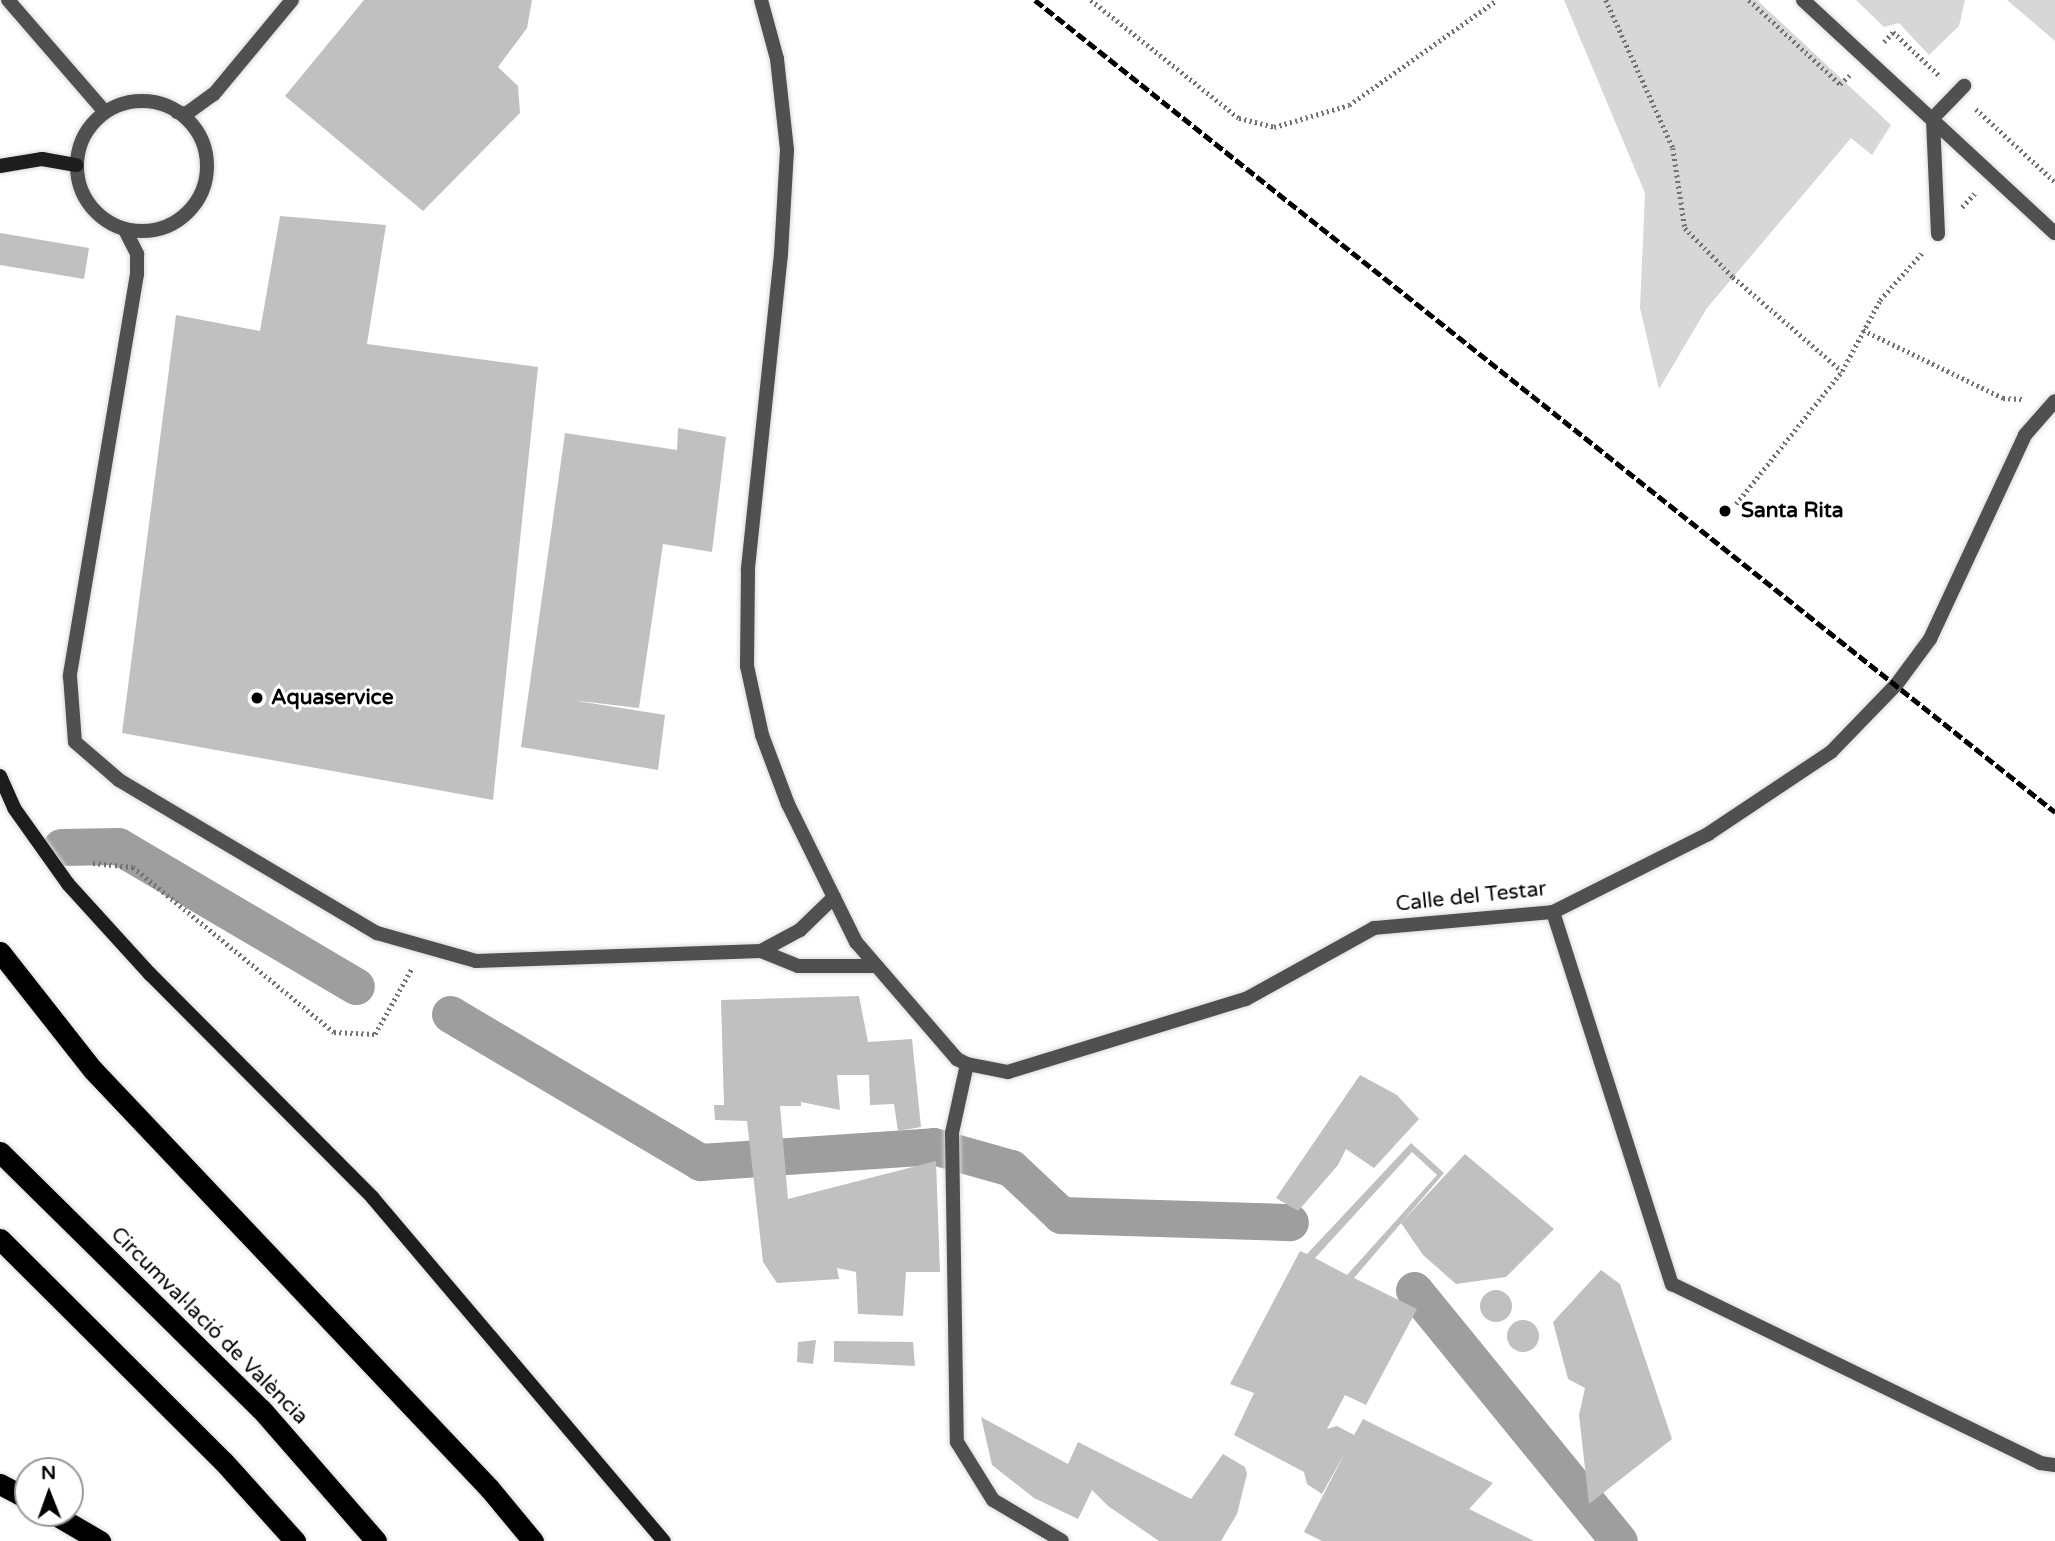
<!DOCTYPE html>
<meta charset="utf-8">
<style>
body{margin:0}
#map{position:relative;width:2055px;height:1541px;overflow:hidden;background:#fff;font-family:"Varela Round",sans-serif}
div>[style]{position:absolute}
.green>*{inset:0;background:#d7d7d7}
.canal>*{height:37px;margin:-18.5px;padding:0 18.5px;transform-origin:18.5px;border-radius:18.5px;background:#9e9e9e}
.building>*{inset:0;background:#c0c0c0}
.round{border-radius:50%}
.path>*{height:4.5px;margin-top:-2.25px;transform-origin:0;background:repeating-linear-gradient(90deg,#727272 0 2px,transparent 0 5.5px)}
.roads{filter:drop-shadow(0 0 2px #dbdbdb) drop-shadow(0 0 2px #dbdbdb)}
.lane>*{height:14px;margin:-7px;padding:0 7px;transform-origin:7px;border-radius:7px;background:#505050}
.street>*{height:14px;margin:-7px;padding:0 7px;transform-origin:7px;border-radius:7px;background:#505050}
.street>.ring{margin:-7px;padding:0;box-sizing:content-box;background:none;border:14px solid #505050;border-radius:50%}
.secondary>*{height:14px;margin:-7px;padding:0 7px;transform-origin:7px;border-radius:7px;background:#1d1d1d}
.highway>*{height:21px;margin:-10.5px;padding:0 10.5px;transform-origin:10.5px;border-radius:10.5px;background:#000}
.rail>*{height:5px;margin-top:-2.5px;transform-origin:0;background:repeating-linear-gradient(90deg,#000 0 10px,transparent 0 13.5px)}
.dots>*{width:19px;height:19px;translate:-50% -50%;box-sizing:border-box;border:4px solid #fff;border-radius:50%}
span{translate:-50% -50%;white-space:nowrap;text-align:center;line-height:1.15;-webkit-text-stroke:6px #fff;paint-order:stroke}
.poi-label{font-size:21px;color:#000;font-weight:700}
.left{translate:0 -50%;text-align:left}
.street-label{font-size:21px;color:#000}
.north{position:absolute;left:14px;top:1457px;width:70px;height:70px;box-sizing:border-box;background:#fff;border:2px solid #999;border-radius:50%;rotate:359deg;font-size:19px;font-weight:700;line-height:28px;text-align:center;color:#000}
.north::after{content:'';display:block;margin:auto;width:24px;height:32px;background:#000;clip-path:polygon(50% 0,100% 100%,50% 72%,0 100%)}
</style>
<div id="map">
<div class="green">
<i style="clip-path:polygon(1564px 0,1757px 0,1891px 125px,1872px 155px,1851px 138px,1707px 308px,1659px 389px,1640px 308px,1645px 193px)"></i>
<i style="clip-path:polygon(1856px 0,1965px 0,1959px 26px,1929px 55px,1899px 23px,1884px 27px)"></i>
<i style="clip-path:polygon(2007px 0,2055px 0,2055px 41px)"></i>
</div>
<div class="canal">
<i style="left:61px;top:847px;width:57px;rotate:-1deg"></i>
<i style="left:118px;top:846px;width:276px;rotate:30.5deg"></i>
<i style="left:450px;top:1014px;width:291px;rotate:30.6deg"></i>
<i style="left:700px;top:1162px;width:234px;rotate:-3.9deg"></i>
<i style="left:933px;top:1146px;width:81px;rotate:15.8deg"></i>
<i style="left:1011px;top:1168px;width:69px;rotate:43.2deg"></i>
<i style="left:1061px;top:1215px;width:229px;rotate:1.8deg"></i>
<i style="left:1414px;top:1290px;width:324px;rotate:50.8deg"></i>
</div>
<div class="building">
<i style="clip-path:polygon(364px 0,532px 0,527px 28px,498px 67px,518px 86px,520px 113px,423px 211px,285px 96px)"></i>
<i style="clip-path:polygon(280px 216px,386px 225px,367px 344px,538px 367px,493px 800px,122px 733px,176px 315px,260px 331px)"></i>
<i style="clip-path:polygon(0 233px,89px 248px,84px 279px,0 265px)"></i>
<i style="clip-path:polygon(678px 428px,726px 437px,712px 552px,663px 544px,639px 708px,571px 700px,665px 715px,658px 770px,521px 747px,565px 433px,677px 450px)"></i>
<i style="clip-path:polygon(859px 996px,868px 1042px,912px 1039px,921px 1127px,898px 1131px,894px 1104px,870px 1105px,869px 1075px,837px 1075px,840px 1110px,801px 1102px,801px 1106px,780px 1106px,788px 1199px,936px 1161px,940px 1272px,906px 1272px,903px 1316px,858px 1314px,856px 1272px,837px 1268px,839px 1279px,777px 1283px,763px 1262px,747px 1121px,715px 1120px,714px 1105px,724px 1105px,721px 1000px)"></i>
<i style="clip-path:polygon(1360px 1075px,1397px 1095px,1419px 1119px,1374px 1168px,1346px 1149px,1338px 1165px,1298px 1211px,1276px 1198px)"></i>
<i style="clip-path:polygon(evenodd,1411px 1143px,1444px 1173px,1354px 1278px,1417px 1309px,1366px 1405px,1345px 1395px,1327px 1429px,1337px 1426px,1354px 1435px,1363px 1419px,1493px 1483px,1469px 1509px,1534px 1541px,1322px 1541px,1304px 1532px,1346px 1451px,1322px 1494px,1307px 1484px,1304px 1472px,1234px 1435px,1254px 1393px,1230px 1384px,1300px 1251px,1307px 1254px,1411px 1143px,1412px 1152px,1437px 1175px,1347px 1275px,1315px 1258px,1412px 1152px)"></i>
<i style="clip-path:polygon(1465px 1154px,1554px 1229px,1506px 1277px,1456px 1284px,1423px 1255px,1401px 1223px)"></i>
<i style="clip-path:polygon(1601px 1270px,1620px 1284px,1672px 1439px,1589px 1504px,1579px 1415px,1585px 1388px,1568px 1379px,1553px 1322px)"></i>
<i class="round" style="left:1480px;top:1290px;width:32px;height:32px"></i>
<i class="round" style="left:1507px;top:1320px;width:32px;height:32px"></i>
<i style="clip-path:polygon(816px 1340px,813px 1364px,797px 1362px,798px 1342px)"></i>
<i style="clip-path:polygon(834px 1341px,913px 1342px,915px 1366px,834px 1362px)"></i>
<i style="clip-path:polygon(981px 1417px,1068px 1464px,1078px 1442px,1191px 1499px,1223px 1454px,1245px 1467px,1247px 1474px,1237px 1514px,1221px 1541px,1159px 1541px,1108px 1506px,1092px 1490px,1078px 1519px,1034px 1498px,992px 1465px)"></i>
</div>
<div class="path">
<i style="left:1091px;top:0;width:189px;rotate:38.6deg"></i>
<i style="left:1239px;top:118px;width:36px;rotate:14deg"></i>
<i style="left:1274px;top:127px;width:78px;rotate:-16.3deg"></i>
<i style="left:1349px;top:105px;width:181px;rotate:-35.4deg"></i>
<i style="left:1606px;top:0;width:162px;rotate:65.6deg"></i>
<i style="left:1673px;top:148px;width:81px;rotate:81.5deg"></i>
<i style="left:1685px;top:228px;width:69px;rotate:45.6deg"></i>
<i style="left:1733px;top:277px;width:144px;rotate:40.8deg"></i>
<i style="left:1749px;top:0;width:124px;rotate:42.7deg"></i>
<i style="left:1840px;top:84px;width:13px;rotate:-42deg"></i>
<i style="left:1884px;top:42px;width:13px;rotate:-48deg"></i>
<i style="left:1893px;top:32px;width:66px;rotate:43.2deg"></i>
<i style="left:1976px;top:109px;width:108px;rotate:42.7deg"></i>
<i style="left:1962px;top:207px;width:19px;rotate:-47deg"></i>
<i style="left:1863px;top:330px;width:156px;rotate:25.9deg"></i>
<i style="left:2003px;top:398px;width:19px;rotate:3deg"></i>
<i style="left:1736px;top:504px;width:170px;rotate:-51.4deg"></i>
<i style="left:1842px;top:371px;width:81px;rotate:-61.8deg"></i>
<i style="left:1880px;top:300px;width:63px;rotate:-48.2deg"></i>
<i style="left:93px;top:863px;width:40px;rotate:5.7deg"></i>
<i style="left:133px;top:867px;width:260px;rotate:39.4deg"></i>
<i style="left:334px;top:1032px;width:41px;rotate:2.8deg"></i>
<i style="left:375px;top:1034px;width:76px;rotate:-60.7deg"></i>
</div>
<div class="roads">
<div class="lane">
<i style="left:1938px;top:234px;width:116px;rotate:-92.5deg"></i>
<i style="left:1933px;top:118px;width:45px;rotate:-45.9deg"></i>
</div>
<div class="street">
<i style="left:8px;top:0;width:148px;rotate:49.1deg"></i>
<i style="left:761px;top:0;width:61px;rotate:74.8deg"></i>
<i style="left:777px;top:59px;width:92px;rotate:83.7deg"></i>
<i style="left:787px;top:150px;width:104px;rotate:93.3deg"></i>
<i style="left:781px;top:254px;width:318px;rotate:96deg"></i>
<i style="left:748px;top:570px;width:96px;rotate:90.6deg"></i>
<i style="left:747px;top:666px;width:71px;rotate:77.7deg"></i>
<i style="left:762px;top:735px;width:74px;rotate:69.4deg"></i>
<i style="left:788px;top:804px;width:154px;rotate:63.8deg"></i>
<i style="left:856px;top:942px;width:155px;rotate:49.2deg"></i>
<i style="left:957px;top:1059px;width:11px;rotate:27deg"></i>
<i style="left:967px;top:1064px;width:42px;rotate:11deg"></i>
<i style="left:1008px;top:1072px;width:249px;rotate:-17.1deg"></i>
<i style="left:1246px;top:999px;width:146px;rotate:-29deg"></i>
<i style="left:1374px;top:928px;width:180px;rotate:-5.1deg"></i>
<i style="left:1553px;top:912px;width:174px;rotate:-26.7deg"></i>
<i style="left:1708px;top:834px;width:148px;rotate:-33.7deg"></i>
<i style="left:1831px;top:752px;width:93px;rotate:-45.9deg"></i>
<i style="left:1896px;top:685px;width:57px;rotate:-53.5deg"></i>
<i style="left:1930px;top:639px;width:225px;rotate:-65deg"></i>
<i style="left:2025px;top:435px;width:45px;rotate:-48.6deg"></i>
<i style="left:1803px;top:0;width:343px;rotate:42.8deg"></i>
<i class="ring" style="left:77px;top:101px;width:116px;height:116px"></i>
<i style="left:177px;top:112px;width:9px;rotate:13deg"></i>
<i style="left:186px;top:114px;width:34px;rotate:-36deg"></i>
<i style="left:214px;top:94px;width:122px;rotate:-50.3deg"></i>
<i style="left:125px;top:230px;width:27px;rotate:63deg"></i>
<i style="left:137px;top:254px;width:20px;rotate:90deg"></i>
<i style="left:137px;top:274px;width:408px;rotate:99.5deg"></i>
<i style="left:70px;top:676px;width:66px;rotate:85.7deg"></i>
<i style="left:75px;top:742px;width:58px;rotate:40.8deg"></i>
<i style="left:119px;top:780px;width:300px;rotate:30.7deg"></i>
<i style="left:377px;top:933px;width:103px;rotate:15.8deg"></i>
<i style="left:476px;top:961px;width:285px;rotate:-2deg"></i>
<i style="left:761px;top:951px;width:40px;rotate:22deg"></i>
<i style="left:798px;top:966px;width:78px"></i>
<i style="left:1553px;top:912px;width:391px;rotate:72.3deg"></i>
<i style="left:1672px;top:1284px;width:409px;rotate:25.9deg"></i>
<i style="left:2040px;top:1463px;width:15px;rotate:8deg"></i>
<i style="left:761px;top:951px;width:44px;rotate:-28.3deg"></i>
<i style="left:800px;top:930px;width:47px;rotate:-44.1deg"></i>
<i style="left:967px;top:1064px;width:71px;rotate:102.3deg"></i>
<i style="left:952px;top:1133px;width:309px;rotate:89.1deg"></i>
<i style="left:957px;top:1442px;width:68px;rotate:58.2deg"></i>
<i style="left:993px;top:1500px;width:80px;rotate:30.7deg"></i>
</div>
<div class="secondary">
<i style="left:0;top:166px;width:43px;rotate:-9.5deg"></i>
<i style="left:42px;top:159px;width:35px;rotate:10deg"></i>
<i style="left:0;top:776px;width:35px;rotate:66deg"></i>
<i style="left:14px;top:808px;width:93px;rotate:54.6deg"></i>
<i style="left:68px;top:884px;width:122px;rotate:47.7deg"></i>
<i style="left:150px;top:974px;width:315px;rotate:45.1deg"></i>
<i style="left:372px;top:1197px;width:451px;rotate:49.7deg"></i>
</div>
<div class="highway">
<i style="left:0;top:952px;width:150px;rotate:51.8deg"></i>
<i style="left:93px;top:1070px;width:576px;rotate:46.55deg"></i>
<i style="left:489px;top:1488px;width:69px;rotate:50.3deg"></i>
<i style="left:0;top:1152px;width:366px;rotate:44.6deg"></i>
<i style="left:261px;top:1409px;width:175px;rotate:48.9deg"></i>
<i style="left:0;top:1239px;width:315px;rotate:44.9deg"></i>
<i style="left:223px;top:1461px;width:108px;rotate:48deg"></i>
<i style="left:0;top:1484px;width:32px;rotate:28deg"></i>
<i style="left:52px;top:1513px;width:56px;rotate:30.3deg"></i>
</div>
</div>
<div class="rail">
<i style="left:1035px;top:0;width:1304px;rotate:38.52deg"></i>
</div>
<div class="dots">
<i style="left:1725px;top:511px;background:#000"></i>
<i style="left:257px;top:698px;background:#000"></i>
</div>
<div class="poi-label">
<span class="left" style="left:1741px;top:511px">Santa Rita</span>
<span class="left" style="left:271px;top:698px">Aquaservice</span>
</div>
<div class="street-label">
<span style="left:1471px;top:897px;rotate:-6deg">Calle del Testar</span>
<span style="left:209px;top:1326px;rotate:45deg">Circumval·lació de València</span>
</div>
<div class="north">N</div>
</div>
